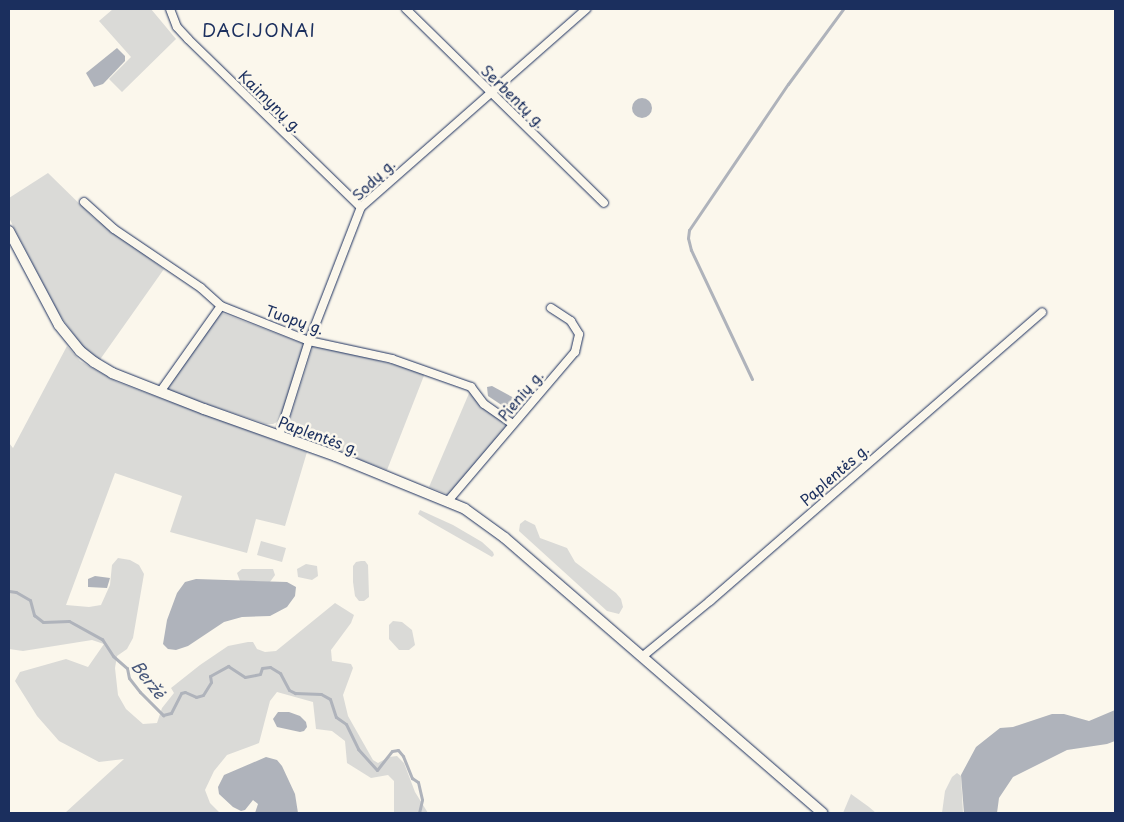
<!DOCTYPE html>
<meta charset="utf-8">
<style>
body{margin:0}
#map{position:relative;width:1124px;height:822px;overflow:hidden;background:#fbf7ec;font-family:"Playpen Sans",sans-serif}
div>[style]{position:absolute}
.green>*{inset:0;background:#dadad7}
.water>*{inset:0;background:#afb3bb}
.round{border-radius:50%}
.stream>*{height:3px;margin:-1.5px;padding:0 1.5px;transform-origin:1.5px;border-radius:1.5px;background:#afb3bb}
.roads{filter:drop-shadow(0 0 1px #1b2f5e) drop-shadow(0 0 1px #1b2f5e)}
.minor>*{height:8px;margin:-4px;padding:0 4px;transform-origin:4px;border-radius:4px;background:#fbf7ec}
.secondary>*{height:10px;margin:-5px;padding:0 5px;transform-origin:5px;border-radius:5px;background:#fbf7ec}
span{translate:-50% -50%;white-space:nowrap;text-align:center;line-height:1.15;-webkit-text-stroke:5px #fbf7ec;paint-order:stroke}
.street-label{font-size:15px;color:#1b2f5e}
.water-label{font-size:16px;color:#47577a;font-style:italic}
.quarter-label{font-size:18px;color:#1b2f5e;letter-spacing:1px}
.frame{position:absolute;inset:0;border:10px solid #1b2f5e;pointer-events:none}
</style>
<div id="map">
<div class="green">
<i style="clip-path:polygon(113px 9px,151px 9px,176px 39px,122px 92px,109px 79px,131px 57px,99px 21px)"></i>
<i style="clip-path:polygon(48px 173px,94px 218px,164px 269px,99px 361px,83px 347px,59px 314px,9px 218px,9px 198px)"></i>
<i style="clip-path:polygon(214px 310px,304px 344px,282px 413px,279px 421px,273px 424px,266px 424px,159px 388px)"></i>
<i style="clip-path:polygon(67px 346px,80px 361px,117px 382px,307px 452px,285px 526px,256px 519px,247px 553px,170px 532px,182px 496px,115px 473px,66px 605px,89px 607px,101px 605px,110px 585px,112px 565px,118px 558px,130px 560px,139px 565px,144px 574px,133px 638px,127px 649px,117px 656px,115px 668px,118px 695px,126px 709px,143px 724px,157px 723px,162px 708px,174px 693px,171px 688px,200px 665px,228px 646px,248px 642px,253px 642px,257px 649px,265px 652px,276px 651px,335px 603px,354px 615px,351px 623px,331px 650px,332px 661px,351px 664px,353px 668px,343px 695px,348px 716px,373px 760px,378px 763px,389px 757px,397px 756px,404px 763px,415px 792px,428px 813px,394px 813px,394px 781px,388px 775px,371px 778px,347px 763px,345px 741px,332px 731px,316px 729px,313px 702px,277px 692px,270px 701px,259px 743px,227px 755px,214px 771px,205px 790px,210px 803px,220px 813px,65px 813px,124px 759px,99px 762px,59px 741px,37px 716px,15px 681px,20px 672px,66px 659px,88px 667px,104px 644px,92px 640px,23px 651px,9px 649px,9px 443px,13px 448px)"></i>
<i style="clip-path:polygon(313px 346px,369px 358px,425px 373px,387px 470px,291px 434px,288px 431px,287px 427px)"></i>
<i style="clip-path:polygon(470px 391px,509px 424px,449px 495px,429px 487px)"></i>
<i style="clip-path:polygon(420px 510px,453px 525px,482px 542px,493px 552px,494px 555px,492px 557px,429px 521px,418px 514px)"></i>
<i style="clip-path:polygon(525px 520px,535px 525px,540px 538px,567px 548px,575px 562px,616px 593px,621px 599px,623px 607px,619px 614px,607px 611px,519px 531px,520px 524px)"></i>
<i style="clip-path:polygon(261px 541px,286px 548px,282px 562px,257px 555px)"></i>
<i style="clip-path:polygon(361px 561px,365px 561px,368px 565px,369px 597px,364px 601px,359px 601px,355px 596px,353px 582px,353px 566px,356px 562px)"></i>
<i style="clip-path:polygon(306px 564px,317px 566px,318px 576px,312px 580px,298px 577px,297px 569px)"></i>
<i style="clip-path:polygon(242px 569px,273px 569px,275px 575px,270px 582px,240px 581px,237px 573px)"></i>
<i style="clip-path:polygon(393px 621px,402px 622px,412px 630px,415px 645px,409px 650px,399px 650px,389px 639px,389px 625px)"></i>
<i style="clip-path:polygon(957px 773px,961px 776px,963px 813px,942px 813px,945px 791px,952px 777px)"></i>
<i style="clip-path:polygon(851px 794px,869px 807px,876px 813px,843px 813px)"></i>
</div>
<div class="water">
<i style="clip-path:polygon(117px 48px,125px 56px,125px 61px,103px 84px,94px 87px,86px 73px)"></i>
<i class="round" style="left:632px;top:98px;width:20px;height:20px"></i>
<i style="clip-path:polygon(492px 386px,514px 398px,514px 406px,503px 406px,488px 396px,487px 387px)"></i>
<i style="clip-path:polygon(95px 576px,110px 578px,107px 588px,88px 587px,88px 579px)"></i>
<i style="clip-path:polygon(196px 579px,287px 582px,296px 587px,295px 596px,287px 607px,270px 616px,242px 617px,224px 622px,188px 646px,176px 650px,168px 649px,163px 644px,167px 620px,177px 593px,185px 582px)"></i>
<i style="clip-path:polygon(1115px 710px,1115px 741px,1107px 744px,1067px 750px,1013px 777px,999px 798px,997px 813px,964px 813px,961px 775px,976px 747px,1000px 728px,1013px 727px,1052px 714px,1064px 714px,1089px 721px)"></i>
<i style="clip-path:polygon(278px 712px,289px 712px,300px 716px,306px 722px,307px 727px,304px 731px,300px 732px,277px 727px,273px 719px)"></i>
<i style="clip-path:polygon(266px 757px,277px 760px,282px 766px,295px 794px,298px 813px,255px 813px,258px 804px,253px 800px,245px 810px,241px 811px,233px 807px,219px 794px,218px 787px,224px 775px)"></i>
</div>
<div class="stream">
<i style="left:752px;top:379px;width:143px;rotate:-115.3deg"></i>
<i style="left:691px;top:250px;width:12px;rotate:-104deg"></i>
<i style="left:688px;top:238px;width:8px;rotate:-83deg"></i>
<i style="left:689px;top:230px;width:176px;rotate:-55.9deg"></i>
<i style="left:788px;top:84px;width:93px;rotate:-53.7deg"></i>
<i style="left:9px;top:591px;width:7px;rotate:8deg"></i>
<i style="left:16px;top:592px;width:16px;rotate:30deg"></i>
<i style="left:30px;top:600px;width:16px;rotate:75deg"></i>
<i style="left:34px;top:615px;width:11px;rotate:38deg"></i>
<i style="left:43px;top:622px;width:26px;rotate:-2deg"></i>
<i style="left:69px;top:621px;width:38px;rotate:29deg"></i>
<i style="left:102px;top:639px;width:20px;rotate:57deg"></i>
<i style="left:113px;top:656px;width:18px;rotate:41deg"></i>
<i style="left:127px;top:668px;width:10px;rotate:79deg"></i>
<i style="left:129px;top:678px;width:18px;rotate:52deg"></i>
<i style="left:140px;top:692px;width:33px;rotate:45deg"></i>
<i style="left:163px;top:715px;width:8px;rotate:-14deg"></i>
<i style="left:171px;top:713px;width:22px;rotate:-63deg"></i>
<i style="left:181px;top:693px;width:4px;rotate:-14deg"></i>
<i style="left:185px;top:692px;width:12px;rotate:24deg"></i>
<i style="left:196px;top:697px;width:7px;rotate:-16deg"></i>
<i style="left:203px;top:695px;width:15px;rotate:-58deg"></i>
<i style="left:211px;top:682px;width:6px;rotate:-99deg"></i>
<i style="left:210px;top:676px;width:21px;rotate:-29deg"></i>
<i style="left:228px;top:666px;width:20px;rotate:33deg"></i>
<i style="left:245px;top:677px;width:15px;rotate:-11deg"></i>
<i style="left:260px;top:674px;width:6px;rotate:-72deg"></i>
<i style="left:262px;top:668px;width:8px;rotate:-7deg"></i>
<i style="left:270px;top:667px;width:12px;rotate:31deg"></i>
<i style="left:280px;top:673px;width:19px;rotate:62deg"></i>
<i style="left:289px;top:690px;width:7px;rotate:27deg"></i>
<i style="left:295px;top:693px;width:26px;rotate:2deg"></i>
<i style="left:321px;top:694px;width:10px;rotate:29deg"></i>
<i style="left:330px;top:699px;width:19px;rotate:72deg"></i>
<i style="left:336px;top:717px;width:12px;rotate:35deg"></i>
<i style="left:346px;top:724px;width:28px;rotate:64deg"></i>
<i style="left:358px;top:749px;width:28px;rotate:48deg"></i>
<i style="left:377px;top:770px;width:24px;rotate:-52deg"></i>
<i style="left:392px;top:751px;width:6px;rotate:-9deg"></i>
<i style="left:398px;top:750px;width:8px;rotate:50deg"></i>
<i style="left:403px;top:756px;width:24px;rotate:68deg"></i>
<i style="left:412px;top:778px;width:7px;rotate:34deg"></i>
<i style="left:418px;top:782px;width:18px;rotate:77deg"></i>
<i style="left:422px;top:800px;width:13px;rotate:103deg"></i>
</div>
<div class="roads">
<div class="minor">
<i style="left:170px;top:9px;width:19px;rotate:69deg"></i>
<i style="left:177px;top:27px;width:16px;rotate:47deg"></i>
<i style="left:188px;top:39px;width:241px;rotate:44.2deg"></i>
<i style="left:406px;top:9px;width:277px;rotate:44.4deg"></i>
<i style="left:84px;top:202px;width:40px;rotate:42deg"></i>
<i style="left:114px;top:229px;width:105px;rotate:34.1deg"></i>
<i style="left:201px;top:288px;width:27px;rotate:42deg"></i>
<i style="left:221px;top:306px;width:95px;rotate:21.7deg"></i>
<i style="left:309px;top:341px;width:85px;rotate:12.2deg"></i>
<i style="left:392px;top:359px;width:84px;rotate:19.5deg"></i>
<i style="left:471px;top:387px;width:21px;rotate:53deg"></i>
<i style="left:484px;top:404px;width:35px;rotate:35deg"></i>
<i style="left:160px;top:392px;width:105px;rotate:-54.7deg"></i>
<i style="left:279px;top:436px;width:100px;rotate:-72.5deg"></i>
<i style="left:309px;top:341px;width:144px;rotate:-68.8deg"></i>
<i style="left:361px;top:207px;width:300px;rotate:-41.3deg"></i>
<i style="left:448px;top:501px;width:196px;rotate:-49.6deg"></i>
<i style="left:575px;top:352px;width:18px;rotate:-77deg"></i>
<i style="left:579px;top:334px;width:15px;rotate:-122deg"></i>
<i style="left:571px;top:321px;width:24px;rotate:-147deg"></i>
<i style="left:643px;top:656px;width:87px;rotate:-39.4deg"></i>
<i style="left:710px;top:601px;width:440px;rotate:-41deg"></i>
</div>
<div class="secondary">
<i style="left:9px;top:231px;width:106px;rotate:62deg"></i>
<i style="left:59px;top:325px;width:33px;rotate:51deg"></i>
<i style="left:80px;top:351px;width:18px;rotate:38deg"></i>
<i style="left:94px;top:362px;width:21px;rotate:31deg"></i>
<i style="left:112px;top:373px;width:99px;rotate:21.4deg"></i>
<i style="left:204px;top:409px;width:140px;rotate:19.6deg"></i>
<i style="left:336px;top:456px;width:139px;rotate:22.3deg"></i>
<i style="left:465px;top:509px;width:49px;rotate:35.9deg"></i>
<i style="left:505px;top:538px;width:420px;rotate:40.9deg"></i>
</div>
</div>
<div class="street-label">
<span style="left:514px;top:96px;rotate:44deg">Serbentų g.</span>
<span style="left:271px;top:101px;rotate:44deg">Kaimynų g.</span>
<span style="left:373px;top:179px;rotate:-44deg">Sodų g.</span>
<span style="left:295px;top:319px;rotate:19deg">Tuopų g.</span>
<span style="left:520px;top:395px;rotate:-50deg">Pienių g.</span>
<span style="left:319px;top:435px;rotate:20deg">Paplentės g.</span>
<span style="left:834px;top:474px;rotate:-41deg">Paplentės g.</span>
</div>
<div class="water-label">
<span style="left:149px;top:679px;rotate:52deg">Beržė</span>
</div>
<div class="quarter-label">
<span style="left:259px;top:30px">DACIJONAI</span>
</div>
<div class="frame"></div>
</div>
